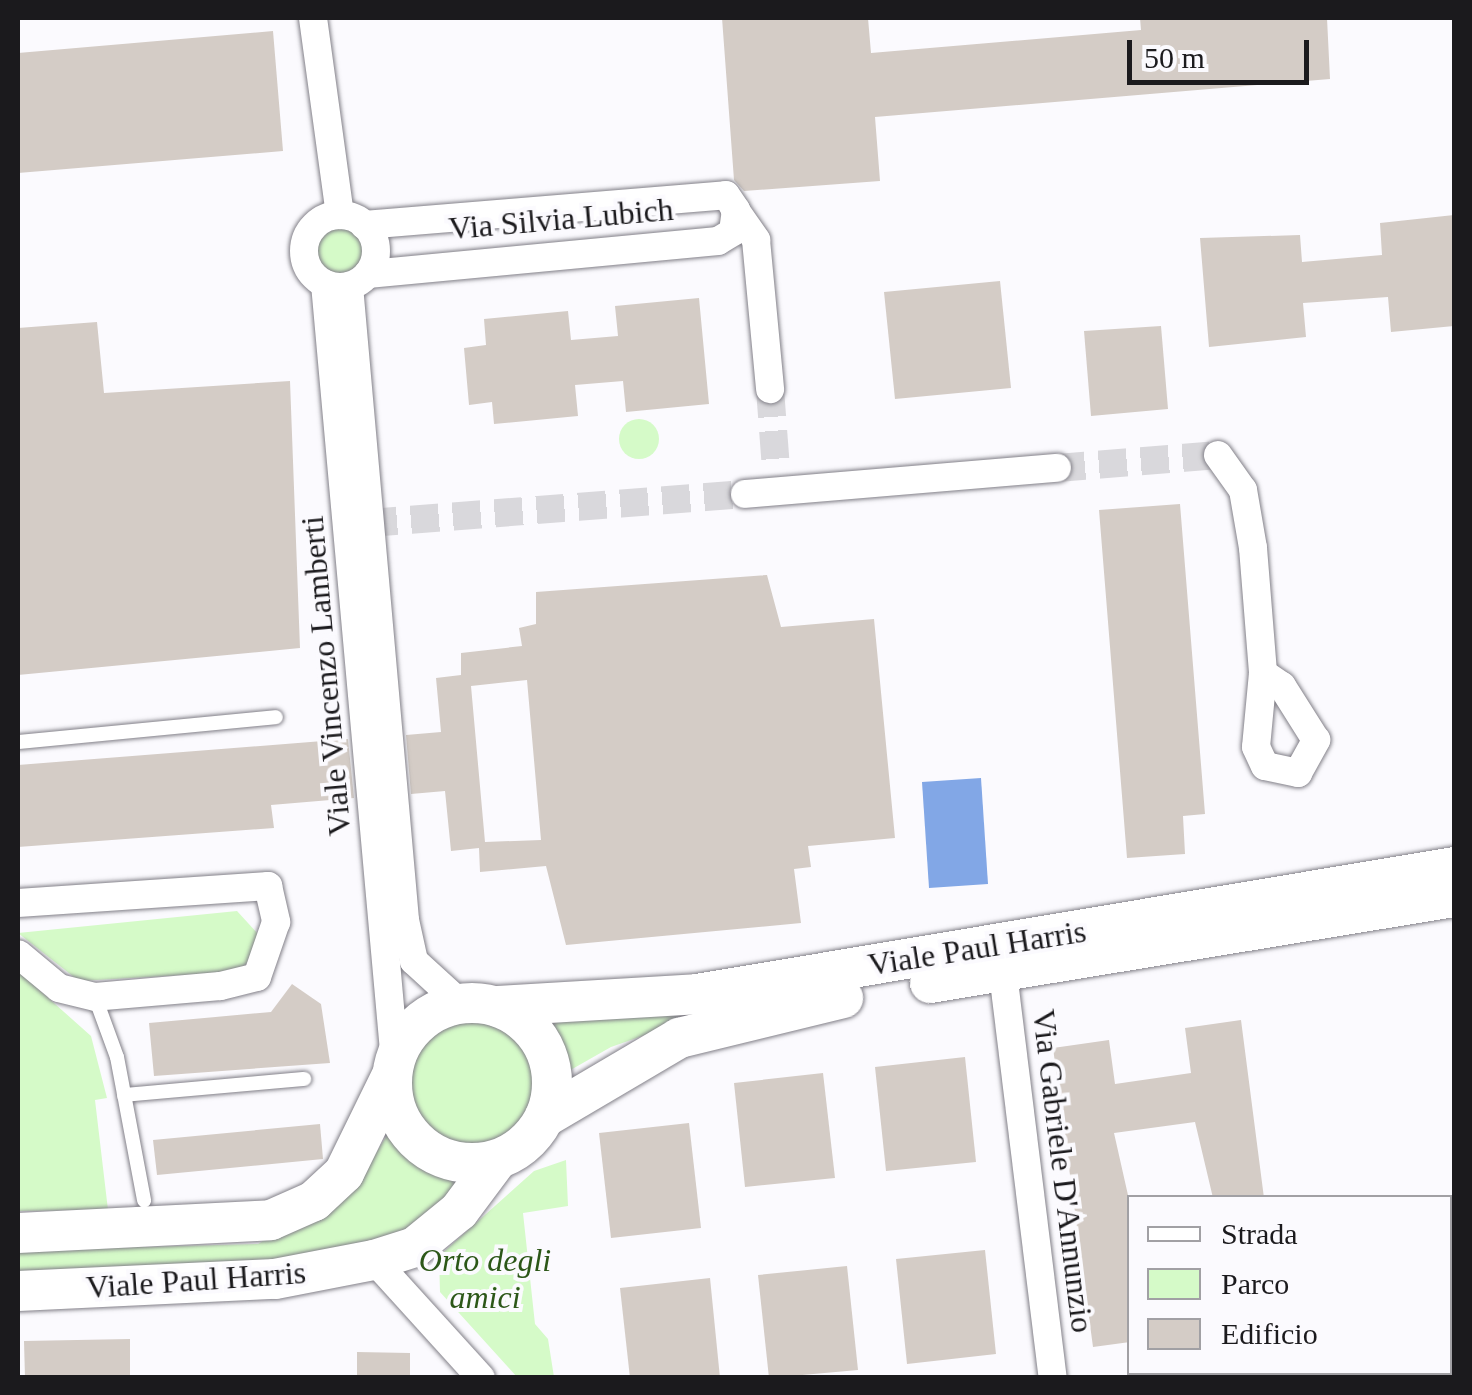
<!DOCTYPE html>
<style>
body{margin:0}
#map{position:relative;width:1472px;height:1395px;overflow:hidden;background:#fbfafe;font-family:"Times New Roman",serif}
div>[style]{position:absolute}
.green>*{inset:0;background:#d5fac8}
.round{border-radius:50%}
.water>*{inset:0;background:#82a7e6}
.building>*{inset:0;background:#d4ccc6}
.street-tunnel>*{height:28px;margin-top:-14px;transform-origin:0;background:repeating-linear-gradient(90deg,#d9d8dc 0 28px,transparent 0 42px)}
.roads{filter:drop-shadow(0 0 2px #828088) drop-shadow(0 0 2px #828088)}
.lane>*{height:14px;margin:-7px;padding:0 7px;transform-origin:7px;border-radius:7px;background:#fff}
.street>*{height:28px;margin:-14px;padding:0 14px;transform-origin:14px;border-radius:14px;background:#fff}
.street>.ring{margin:-14px;padding:0;box-sizing:content-box;background:none;border:28px solid #fff;border-radius:50%}
.secondary>*{height:40px;margin:-20px;padding:0 20px;transform-origin:20px;border-radius:20px;background:#fff}
.secondary>.ring{margin:-20px;padding:0;box-sizing:content-box;background:none;border:40px solid #fff;border-radius:50%}
span{translate:-50% -50%;white-space:nowrap;text-align:center;line-height:1.15;-webkit-text-stroke:8px #fbfafe;paint-order:stroke}
.street-label{font-size:32px;color:#1b1a1d}
.park-label{font-size:32px;color:#2c5718;font-style:italic}
.frame{position:absolute;inset:0;border:20px solid #1b1a1d;pointer-events:none}
.legend{position:absolute;left:1127px;top:1195px;width:325px;height:180px;box-sizing:border-box;background:#fbfafe;border:2px solid #a1a0a4;margin:0;padding:12px 18px;list-style:none;font-size:30px;color:#1b1a1d}
.legend li{display:flex;align-items:center;gap:20px;height:50px}
.legend b{width:50px;border:2px solid #a1a0a4}
.scale{position:absolute;left:1127px;top:40px;width:182px;height:45px;box-sizing:border-box;border:5px solid #1b1a1d;border-top:0;padding-left:12px;font-size:30px;line-height:35px;white-space:nowrap;color:#1b1a1d;-webkit-text-stroke:8px #fbfafe;paint-order:stroke}
</style>
<div id="map">
<div class="green">
<i class="round" style="left:311px;top:223px;width:56px;height:56px"></i>
<i class="round" style="left:619px;top:419px;width:40px;height:40px"></i>
<i style="clip-path:polygon(237px 911px,259px 935px,256px 955px,237px 972px,79px 981px,18px 933px)"></i>
<i style="clip-path:polygon(18px 971px,91px 1036px,107px 1098px,95px 1100px,108px 1210px,18px 1211px)"></i>
<i style="clip-path:polygon(745px 1000px,611px 1047px,567px 1072px,542px 1019px)"></i>
<i class="round" style="left:404px;top:1017px;width:130px;height:130px"></i>
<i style="clip-path:polygon(389px 1132px,411px 1162px,465px 1180px,381px 1251px,18px 1281px,18px 1250px,258px 1244px,358px 1182px)"></i>
<i style="clip-path:polygon(566px 1160px,568px 1206px,523px 1213px,535px 1324px,548px 1339px,554px 1377px,517px 1377px,440px 1292px,439px 1256px,534px 1171px)"></i>
</div>
<div class="water">
<i style="clip-path:polygon(981px 778px,988px 884px,929px 888px,922px 782px)"></i>
</div>
<div class="building">
<i style="clip-path:polygon(722px 18px,868px 18px,871px 53px,1141px 30px,1140px 18px,1327px 18px,1330px 79px,875px 117px,880px 181px,744px 191px,734px 180px)"></i>
<i style="clip-path:polygon(273px 31px,283px 151px,18px 173px,18px 53px)"></i>
<i style="clip-path:polygon(1454px 215px,1454px 326px,1391px 332px,1388px 297px,1303px 303px,1306px 337px,1209px 347px,1200px 238px,1300px 235px,1302px 262px,1382px 255px,1380px 223px)"></i>
<i style="clip-path:polygon(1000px 281px,1011px 388px,895px 399px,884px 292px)"></i>
<i style="clip-path:polygon(699px 298px,709px 404px,626px 412px,623px 381px,575px 385px,578px 416px,494px 424px,492px 402px,469px 405px,464px 348px,486px 345px,484px 319px,568px 311px,571px 340px,618px 336px,615px 306px)"></i>
<i style="clip-path:polygon(97px 322px,104px 393px,290px 381px,300px 648px,18px 675px,18px 328px)"></i>
<i style="clip-path:polygon(1161px 326px,1168px 409px,1091px 416px,1084px 331px)"></i>
<i style="clip-path:polygon(1180px 504px,1205px 814px,1183px 816px,1185px 854px,1127px 858px,1099px 510px)"></i>
<i style="clip-path:polygon(evenodd,767px 575px,781px 627px,874px 619px,895px 838px,808px 846px,811px 867px,794px 869px,801px 923px,566px 945px,546px 866px,480px 872px,479px 848px,451px 851px,445px 791px,411px 794px,406px 735px,441px 732px,436px 678px,461px 675px,461px 653px,522px 646px,519px 628px,536px 624px,536px 592px,767px 575px,527px 680px,541px 840px,485px 842px,471px 686px,527px 680px)"></i>
<i style="clip-path:polygon(348px 739px,354px 798px,271px 805px,274px 828px,18px 847px,18px 765px)"></i>
<i style="clip-path:polygon(292px 984px,321px 1004px,330px 1063px,154px 1076px,149px 1023px,271px 1012px)"></i>
<i style="clip-path:polygon(1241px 1020px,1264px 1198px,1213px 1198px,1195px 1122px,1114px 1133px,1130px 1204px,1130px 1342px,1093px 1347px,1053px 1048px,1109px 1040px,1115px 1084px,1191px 1073px,1185px 1028px)"></i>
<i style="clip-path:polygon(965px 1057px,976px 1162px,886px 1171px,875px 1067px)"></i>
<i style="clip-path:polygon(823px 1073px,835px 1178px,745px 1187px,734px 1083px)"></i>
<i style="clip-path:polygon(689px 1123px,701px 1228px,611px 1238px,599px 1133px)"></i>
<i style="clip-path:polygon(320px 1124px,323px 1159px,157px 1175px,153px 1140px)"></i>
<i style="clip-path:polygon(985px 1250px,996px 1354px,907px 1364px,896px 1259px)"></i>
<i style="clip-path:polygon(847px 1266px,858px 1370px,769px 1378px,758px 1275px)"></i>
<i style="clip-path:polygon(710px 1278px,720px 1378px,630px 1378px,620px 1288px)"></i>
<i style="clip-path:polygon(130px 1339px,130px 1378px,25px 1378px,24px 1341px)"></i>
<i style="clip-path:polygon(357px 1352px,410px 1353px,410px 1378px,357px 1378px)"></i>
</div>
<div class="street-tunnel">
<i style="left:770px;top:389px;width:80px;rotate:85.7deg"></i>
<i style="left:1057px;top:468px;width:162px;rotate:-4.6deg"></i>
<i style="left:369px;top:523px;width:377px;rotate:-4.4deg"></i>
</div>
<div class="roads">
<div class="lane">
<i style="left:18px;top:742px;width:259px;rotate:-5.5deg"></i>
<i style="left:95px;top:997px;width:64px;rotate:69.9deg"></i>
<i style="left:117px;top:1057px;width:146px;rotate:79.3deg"></i>
<i style="left:124px;top:1095px;width:181px;rotate:-5.1deg"></i>
</div>
<div class="street">
<i style="left:313px;top:18px;width:199px;rotate:82.2deg"></i>
<i style="left:734px;top:208px;width:39px;rotate:55deg"></i>
<i style="left:756px;top:240px;width:150px;rotate:84.6deg"></i>
<i class="ring" style="left:304px;top:215px;width:44px;height:44px"></i>
<i style="left:364px;top:225px;width:363px;rotate:-4.7deg"></i>
<i style="left:726px;top:195px;width:18px;rotate:56deg"></i>
<i style="left:736px;top:210px;width:22px;rotate:98deg"></i>
<i style="left:733px;top:232px;width:17px;rotate:149deg"></i>
<i style="left:718px;top:241px;width:352px;rotate:174.6deg"></i>
<i style="left:325px;top:284px;width:781px;rotate:84.86deg"></i>
<i style="left:349px;top:286px;width:636px;rotate:84.95deg"></i>
<i style="left:405px;top:920px;width:42px;rotate:77.6deg"></i>
<i style="left:414px;top:961px;width:62px;rotate:42.4deg"></i>
<i style="left:1218px;top:455px;width:43px;rotate:54.5deg"></i>
<i style="left:1243px;top:490px;width:59px;rotate:80.2deg"></i>
<i style="left:1253px;top:548px;width:125px;rotate:85.4deg"></i>
<i style="left:1263px;top:673px;width:74px;rotate:95.4deg"></i>
<i style="left:1256px;top:747px;width:21px;rotate:65deg"></i>
<i style="left:1265px;top:766px;width:34px;rotate:12deg"></i>
<i style="left:1298px;top:773px;width:38px;rotate:-61deg"></i>
<i style="left:1316px;top:740px;width:64px;rotate:-122.2deg"></i>
<i style="left:1282px;top:686px;width:23px;rotate:-146deg"></i>
<i style="left:745px;top:494px;width:313px;rotate:-4.8deg"></i>
<i style="left:18px;top:903px;width:251px;rotate:-3.9deg"></i>
<i style="left:268px;top:886px;width:37px;rotate:77deg"></i>
<i style="left:276px;top:922px;width:58px;rotate:109.1deg"></i>
<i style="left:257px;top:977px;width:38px;rotate:166deg"></i>
<i style="left:220px;top:986px;width:125px;rotate:175deg"></i>
<i style="left:95px;top:997px;width:37px;rotate:-166deg"></i>
<i style="left:59px;top:988px;width:53px;rotate:-140.3deg"></i>
<i style="left:1003px;top:973px;width:408px;rotate:83deg"></i>
<i style="left:374px;top:1260px;width:159px;rotate:47.8deg"></i>
<i style="left:1450px;top:1342px;width:4px;rotate:-14deg"></i>
<i style="left:1209px;top:1378px;width:35px;rotate:-10deg"></i>
</div>
<div class="secondary">
<i style="left:930px;top:983px;width:531px;rotate:-9.32deg"></i>
<i class="ring" style="left:392px;top:1003px;width:120px;height:120px"></i>
<i style="left:497px;top:1006px;width:200px;rotate:-3.4deg"></i>
<i style="left:697px;top:994px;width:768px;rotate:-9.52deg"></i>
<i style="left:545px;top:1117px;width:156px;rotate:-30.5deg"></i>
<i style="left:679px;top:1038px;width:169px;rotate:-13.7deg"></i>
<i style="left:18px;top:1233px;width:253px;rotate:-2.9deg"></i>
<i style="left:271px;top:1220px;width:47px;rotate:-23.8deg"></i>
<i style="left:314px;top:1201px;width:41px;rotate:-43deg"></i>
<i style="left:344px;top:1173px;width:107px;rotate:-63.9deg"></i>
<i style="left:18px;top:1291px;width:257px;rotate:-2.7deg"></i>
<i style="left:275px;top:1279px;width:101px;rotate:-10.9deg"></i>
<i style="left:374px;top:1260px;width:43px;rotate:-17.6deg"></i>
<i style="left:415px;top:1247px;width:57px;rotate:-39.3deg"></i>
<i style="left:459px;top:1211px;width:64px;rotate:-53.3deg"></i>
</div>
</div>
<div class="street-label">
<span style="left:561px;top:219px;rotate:-5deg">Via Silvia Lubich</span>
<span style="left:326px;top:676px;rotate:-95deg">Viale Vincenzo Lamberti</span>
<span style="left:977px;top:948px;rotate:-9deg">Viale Paul Harris</span>
<span style="left:1063px;top:1171px;rotate:83deg">Via Gabriele D'Annunzio</span>
<span style="left:196px;top:1280px;rotate:-4deg">Viale Paul Harris</span>
</div>
<div class="park-label">
<span style="left:485px;top:1279px">Orto degli<br>amici</span>
</div>
<div class="frame"></div>
<ul class="legend">
<li><b style="height:12px;background:#fff"></b>Strada</li>
<li><b style="height:28px;background:#d5fac8"></b>Parco</li>
<li><b style="height:28px;background:#d4ccc6"></b>Edificio</li>
</ul>
<div class="scale">50 m</div>
</div>
